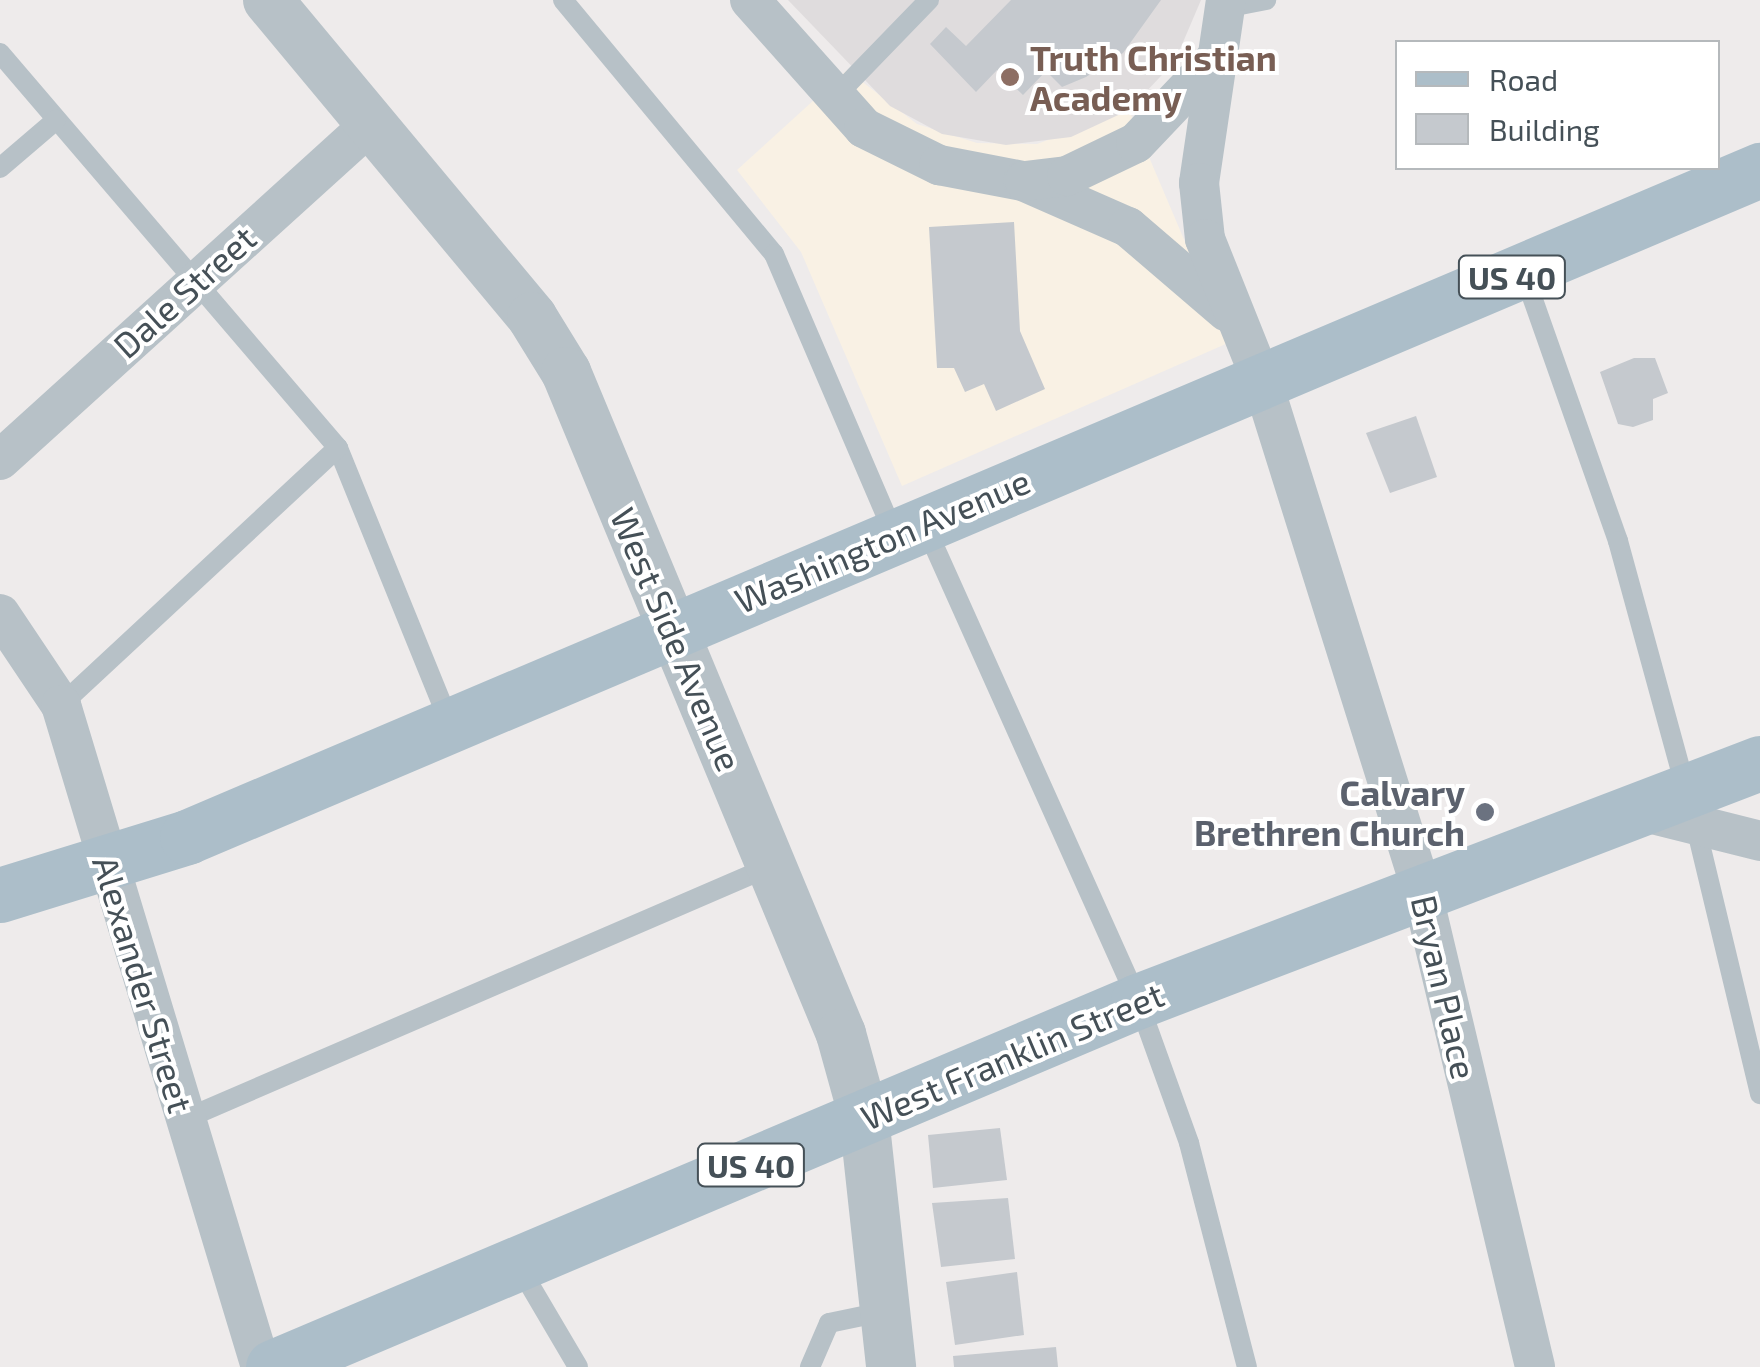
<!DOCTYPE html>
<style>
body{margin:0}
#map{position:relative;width:1760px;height:1367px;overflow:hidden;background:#eeebeb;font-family:"Exo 2",sans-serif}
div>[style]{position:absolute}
.commercial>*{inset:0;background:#f9f1e4}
.education>*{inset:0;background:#dfdcdd}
.building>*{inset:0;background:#c5c9ce}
.service>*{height:20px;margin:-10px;padding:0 10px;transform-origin:10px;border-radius:10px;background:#b7c1c7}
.minor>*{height:40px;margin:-20px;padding:0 20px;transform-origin:20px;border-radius:20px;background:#b7c1c7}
.tertiary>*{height:50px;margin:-25px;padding:0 25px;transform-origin:25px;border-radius:25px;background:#b7c1c7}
.primary>*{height:55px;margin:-27.5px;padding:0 27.5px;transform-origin:27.5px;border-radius:27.5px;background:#acbec9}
.dots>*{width:28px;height:28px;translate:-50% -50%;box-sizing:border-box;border:5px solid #fff;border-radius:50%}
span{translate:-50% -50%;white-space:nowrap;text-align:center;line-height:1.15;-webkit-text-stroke:8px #fff;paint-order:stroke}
.shield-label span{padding:2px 8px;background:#fff;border:2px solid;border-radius:8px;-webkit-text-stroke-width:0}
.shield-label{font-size:32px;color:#455057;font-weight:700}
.education-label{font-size:35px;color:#785e54;font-weight:700}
.left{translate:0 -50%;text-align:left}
.street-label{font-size:35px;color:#455057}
.worship-label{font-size:35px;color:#5b616d;font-weight:700}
.right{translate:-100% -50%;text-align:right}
.legend{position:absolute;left:1395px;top:40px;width:325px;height:130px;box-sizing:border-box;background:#fff;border:2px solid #b5b9bc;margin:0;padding:12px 18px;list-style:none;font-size:30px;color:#455057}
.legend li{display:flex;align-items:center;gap:20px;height:50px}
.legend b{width:50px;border:2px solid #b5b9bc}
</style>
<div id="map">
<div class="commercial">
<i style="clip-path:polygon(847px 70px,917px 124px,977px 143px,1037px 144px,1129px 110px,1228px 343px,902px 486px,801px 252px,737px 170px)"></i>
</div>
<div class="education">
<i style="clip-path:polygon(788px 0,1201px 0,1175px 61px,1129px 110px,1071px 137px,1006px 145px,942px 134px,890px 106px)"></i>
</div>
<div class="building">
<i style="clip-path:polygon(1011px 0,1161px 0,1123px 53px,1086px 77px,1062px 87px,1046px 71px,1023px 95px,997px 70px,976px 92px,930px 44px,946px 27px,966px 46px)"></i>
<i style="clip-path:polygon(1014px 222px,1020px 331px,1045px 389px,996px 411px,984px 384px,965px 392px,954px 368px,937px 368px,929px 227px)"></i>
<i style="clip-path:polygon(1634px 358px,1655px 358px,1668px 393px,1653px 399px,1653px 420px,1633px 427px,1618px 424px,1600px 372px)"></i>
<i style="clip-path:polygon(1416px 416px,1437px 477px,1390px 493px,1366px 433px)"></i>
<i style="clip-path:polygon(1000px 1128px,1007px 1180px,933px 1188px,928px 1135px)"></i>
<i style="clip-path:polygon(1008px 1198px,1015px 1259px,941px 1267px,932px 1203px)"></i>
<i style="clip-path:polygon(1017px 1272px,1024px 1335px,955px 1345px,946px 1282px)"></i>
<i style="clip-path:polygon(1056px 1347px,1058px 1367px,954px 1367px,953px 1356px)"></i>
</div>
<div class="service">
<i style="left:563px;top:0;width:330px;rotate:50.3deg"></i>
<i style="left:774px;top:254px;width:305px;rotate:66.8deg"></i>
<i style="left:1225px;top:8px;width:42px;rotate:-11deg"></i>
<i style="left:0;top:53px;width:520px;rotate:49.45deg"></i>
<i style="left:338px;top:448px;width:296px;rotate:67.9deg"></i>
<i style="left:833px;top:99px;width:138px;rotate:-45.9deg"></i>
<i style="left:0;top:168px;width:74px;rotate:-40.6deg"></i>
<i style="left:1524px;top:274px;width:283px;rotate:70.6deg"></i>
<i style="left:1618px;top:541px;width:258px;rotate:74.7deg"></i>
<i style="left:926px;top:528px;width:518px;rotate:65.86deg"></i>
<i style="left:1138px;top:1001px;width:151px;rotate:70.2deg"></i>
<i style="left:1189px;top:1143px;width:231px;rotate:75.5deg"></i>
<i style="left:61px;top:705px;width:378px;rotate:-42.9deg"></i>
<i style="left:1695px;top:823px;width:279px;rotate:76.5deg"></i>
<i style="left:185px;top:1119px;width:638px;rotate:-23.35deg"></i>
<i style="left:518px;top:1265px;width:118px;rotate:59.5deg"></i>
<i style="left:810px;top:1367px;width:48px;rotate:-66.6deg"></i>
<i style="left:829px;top:1323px;width:54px;rotate:-11.7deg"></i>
</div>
<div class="minor">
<i style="left:750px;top:0;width:171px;rotate:48.3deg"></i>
<i style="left:864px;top:128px;width:84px;rotate:26.3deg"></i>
<i style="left:939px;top:165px;width:86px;rotate:10.8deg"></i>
<i style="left:1023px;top:181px;width:115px;rotate:23.7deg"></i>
<i style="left:1128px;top:227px;width:130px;rotate:40.6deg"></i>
<i style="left:1226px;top:0;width:185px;rotate:98.4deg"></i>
<i style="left:1199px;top:183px;width:56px;rotate:83.9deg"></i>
<i style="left:1205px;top:239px;width:156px;rotate:68.2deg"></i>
<i style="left:1263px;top:384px;width:528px;rotate:72.59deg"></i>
<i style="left:1421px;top:888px;width:492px;rotate:76.6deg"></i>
<i style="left:1025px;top:181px;width:42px;rotate:-6.8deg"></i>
<i style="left:1067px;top:176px;width:76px;rotate:-25.6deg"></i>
<i style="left:1136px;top:143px;width:112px;rotate:-46.5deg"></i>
<i style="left:0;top:460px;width:501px;rotate:-42.17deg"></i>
<i style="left:0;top:614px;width:110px;rotate:56.2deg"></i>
<i style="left:61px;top:705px;width:692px;rotate:73.19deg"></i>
<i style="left:1633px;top:809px;width:131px;rotate:14.1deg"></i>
</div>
<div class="tertiary">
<i style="left:268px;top:0;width:413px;rotate:50.2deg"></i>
<i style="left:532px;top:317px;width:65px;rotate:58.3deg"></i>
<i style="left:566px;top:372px;width:717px;rotate:67.44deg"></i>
<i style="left:841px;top:1034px;width:86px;rotate:74.5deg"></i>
<i style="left:864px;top:1117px;width:251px;rotate:83.8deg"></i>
</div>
<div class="primary">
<i style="left:0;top:895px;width:196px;rotate:-17.2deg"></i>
<i style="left:187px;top:837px;width:1709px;rotate:-22.98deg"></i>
<i style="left:273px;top:1367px;width:939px;rotate:-22.93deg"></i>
<i style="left:1138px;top:1001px;width:666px;rotate:-20.94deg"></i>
</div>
<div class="dots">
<i style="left:1010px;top:77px;background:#8d6e63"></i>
<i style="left:1485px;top:812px;background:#6b7280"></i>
</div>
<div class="shield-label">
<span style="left:1512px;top:277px">US 40</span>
<span style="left:751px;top:1165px">US 40</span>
</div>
<div class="education-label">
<span class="left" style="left:1030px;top:77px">Truth Christian<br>Academy</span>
</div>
<div class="street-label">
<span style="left:184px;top:291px;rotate:-42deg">Dale Street</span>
<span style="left:882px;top:540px;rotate:-23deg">Washington Avenue</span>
<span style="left:677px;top:639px;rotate:67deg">West Side Avenue</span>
<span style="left:144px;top:984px;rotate:73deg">Alexander Street</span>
<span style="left:1445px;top:987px;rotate:77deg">Bryan Place</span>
<span style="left:1012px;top:1055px;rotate:-23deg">West Franklin Street</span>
</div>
<div class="worship-label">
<span class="right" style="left:1465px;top:812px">Calvary<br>Brethren Church</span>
</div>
<ul class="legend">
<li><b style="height:12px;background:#acbec9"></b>Road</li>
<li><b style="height:28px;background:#c5c9ce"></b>Building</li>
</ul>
</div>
